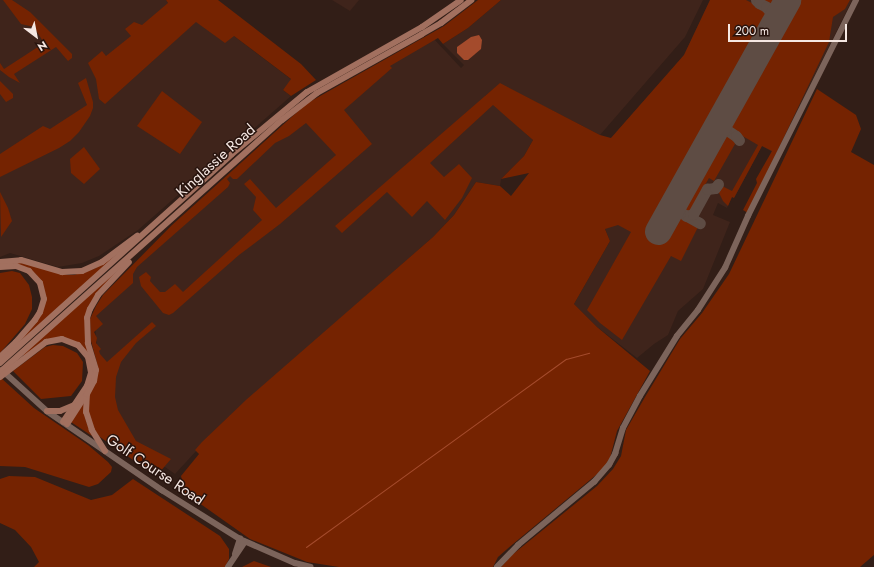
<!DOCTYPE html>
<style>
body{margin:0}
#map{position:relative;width:874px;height:567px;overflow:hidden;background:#321e17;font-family:Jost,sans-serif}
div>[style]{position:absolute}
.built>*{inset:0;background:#3f241b}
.green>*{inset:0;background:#752301}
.water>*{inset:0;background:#a44b2c}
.stream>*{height:1px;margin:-0.5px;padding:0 0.5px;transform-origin:0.5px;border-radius:0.5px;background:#a44b2c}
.taxiway>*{height:11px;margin:-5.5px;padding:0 5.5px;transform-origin:5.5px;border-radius:5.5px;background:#5e4c44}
.runway>*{height:27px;margin:-13.5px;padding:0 13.5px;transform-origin:13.5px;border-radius:13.5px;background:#5e4c44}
.tertiary>*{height:5.5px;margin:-2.75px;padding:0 2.75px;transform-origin:2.75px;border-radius:2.75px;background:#7c645b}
.secondary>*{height:6px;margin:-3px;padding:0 3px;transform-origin:3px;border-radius:3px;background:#a2705f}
span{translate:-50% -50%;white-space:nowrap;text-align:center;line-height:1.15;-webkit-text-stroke:3px #28140e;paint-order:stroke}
.street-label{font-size:15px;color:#f5e7e2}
.north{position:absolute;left:16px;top:16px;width:40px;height:40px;-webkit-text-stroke:3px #28140e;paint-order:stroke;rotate:148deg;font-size:11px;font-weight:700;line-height:16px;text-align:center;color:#f5e7e2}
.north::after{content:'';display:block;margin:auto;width:14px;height:18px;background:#f5e7e2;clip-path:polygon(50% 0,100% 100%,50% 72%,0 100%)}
.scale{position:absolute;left:728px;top:24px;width:119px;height:18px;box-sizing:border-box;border:2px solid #f5e7e2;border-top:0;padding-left:5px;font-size:12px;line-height:14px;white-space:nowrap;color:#f5e7e2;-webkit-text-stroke:3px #28140e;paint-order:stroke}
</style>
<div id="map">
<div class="built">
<i style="clip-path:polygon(0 0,166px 0,168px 3px,234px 36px,292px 80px,283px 90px,291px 96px,138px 230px,99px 256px,82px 263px,58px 267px,10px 253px,0 257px)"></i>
<i style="clip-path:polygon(332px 0,359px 0,350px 11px)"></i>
<i style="clip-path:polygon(501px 0,703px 0,685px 37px,600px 135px,500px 84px,485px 96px,533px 140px,524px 156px,501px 179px,500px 186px,476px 182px,454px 215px,433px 237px,222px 423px,175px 474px,125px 439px,99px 368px,94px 316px,121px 281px,244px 161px,319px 102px,434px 39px,461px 68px,464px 65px,443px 44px,468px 28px)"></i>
<i style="clip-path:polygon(710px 0,852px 0,776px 154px,762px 146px,734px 198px,732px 197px,727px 208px,718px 203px,713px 215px,730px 222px,703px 289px,678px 311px,668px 335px,654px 344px,637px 358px,597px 327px,574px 304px,610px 241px,605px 229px,611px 138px,684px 55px)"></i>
</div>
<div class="green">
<i style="clip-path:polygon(3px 0,12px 0,30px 12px,72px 54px,72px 58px,68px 61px,56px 47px,14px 74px,20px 83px,9px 77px,0 70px,0 63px,4px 69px,44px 43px,34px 27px,21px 24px)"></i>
<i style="clip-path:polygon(166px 0,218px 0,301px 64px,316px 80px,291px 96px,283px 90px,291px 79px,234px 36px,225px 43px,196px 22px,105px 104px,99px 99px,96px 79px,88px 63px,102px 51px,106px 56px,131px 36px,125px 29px,134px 22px,142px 25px,168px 3px)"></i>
<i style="clip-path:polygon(478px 0,501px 0,468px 28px,443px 44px,438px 38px,390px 66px,392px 68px,344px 110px,372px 144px,280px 224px,239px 255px,173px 313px,169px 315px,163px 313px,141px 286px,139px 277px,146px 272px,151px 277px,150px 281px,160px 292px,165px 292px,175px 284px,183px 292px,262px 220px,253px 210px,256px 197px,244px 184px,250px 179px,276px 208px,336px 155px,306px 123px,289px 136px,275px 143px,237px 179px,233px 179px,230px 176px,227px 179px,230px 183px,228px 187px,137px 267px,133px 274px,133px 283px,96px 316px,103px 324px,94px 332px,97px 338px,96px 343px,101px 349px,99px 351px,100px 354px,107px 362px,152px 322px,156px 326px,136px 343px,121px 362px,116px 377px,115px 397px,118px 410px,136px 441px,171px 459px,159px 473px,146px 469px,100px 437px,89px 424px,86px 406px,98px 367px,91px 341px,90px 319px,96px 306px,103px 295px,172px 225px,306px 104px,444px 26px)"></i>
<i style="clip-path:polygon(710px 0,746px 0,764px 9px,767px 12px,768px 20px,662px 211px,658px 211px,649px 226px,662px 233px,670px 218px,677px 214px,699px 225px,681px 261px,671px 256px,622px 340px,600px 323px,587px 310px,631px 232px,618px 225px,605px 229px,610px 241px,574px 304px,597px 327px,650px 371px,617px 431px,610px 458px,602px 470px,513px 544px,498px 557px,493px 567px,339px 567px,307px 562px,250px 539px,185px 493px,181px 476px,199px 454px,195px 450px,202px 442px,247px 399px,433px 237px,454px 215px,476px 182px,500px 186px,511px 196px,529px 173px,501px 179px,524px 156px,533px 140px,493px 105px,430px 163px,444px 177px,459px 164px,472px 178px,462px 198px,445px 220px,427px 201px,412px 217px,387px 192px,342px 233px,335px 226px,500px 83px,600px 135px,611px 138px,684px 55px)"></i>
<i style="clip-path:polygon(759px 0,779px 0,772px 6px)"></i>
<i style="clip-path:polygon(792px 0,850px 0,845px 9px,833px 17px,829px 42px,748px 213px,743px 210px,757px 183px,756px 179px,772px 151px,762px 146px,734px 198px,732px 197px,728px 206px,723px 201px,717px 189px,720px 185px,732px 191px,758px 145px,727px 127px,725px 119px)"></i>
<i style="clip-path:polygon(86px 78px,93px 102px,93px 108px,90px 116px,79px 132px,70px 141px,59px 148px,0 177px,0 154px,43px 126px,50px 129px,87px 105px,78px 83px)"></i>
<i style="clip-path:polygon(0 81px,13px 94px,13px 98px,6px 102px,0 94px)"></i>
<i style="clip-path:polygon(817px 89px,856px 115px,861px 129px,851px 152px,874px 165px,874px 555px,860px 567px,501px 567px,512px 555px,597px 486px,613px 469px,621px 456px,626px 430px,645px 397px,680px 339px,702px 313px,729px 274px)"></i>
<i style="clip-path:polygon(162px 91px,202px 122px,180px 154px,137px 126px)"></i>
<i style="clip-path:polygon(724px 133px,733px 138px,735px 144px,714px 181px,709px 178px,690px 211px,684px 212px,681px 209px,680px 202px,715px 137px,717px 134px)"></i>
<i style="clip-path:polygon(84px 147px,100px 169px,84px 184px,71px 173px,70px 159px)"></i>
<i style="clip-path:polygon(0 192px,8px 208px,12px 221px,1px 237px)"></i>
<i style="clip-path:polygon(120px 253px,23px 339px,22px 338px,44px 306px,36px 274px,0 264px,19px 262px,68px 275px,74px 275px,94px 269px)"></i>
<i style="clip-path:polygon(12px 271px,20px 273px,29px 285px,32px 297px,32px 309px,25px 324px,0 353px,0 273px)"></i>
<i style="clip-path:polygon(113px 273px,115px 275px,103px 287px,85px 326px,85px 338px,92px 360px,87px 389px,90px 356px,63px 337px,24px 356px,23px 354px)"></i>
<i style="clip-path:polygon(53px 345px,63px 346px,77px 353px,83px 362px,82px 381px,71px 396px,41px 399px,13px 371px,45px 347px)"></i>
<i style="clip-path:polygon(0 377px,34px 408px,88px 445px,108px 462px,112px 467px,111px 472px,98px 484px,89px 487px,25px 467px,0 466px)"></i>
<i style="clip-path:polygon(84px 403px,86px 421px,92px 436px,71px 422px)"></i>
<i style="clip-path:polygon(9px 476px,35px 477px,91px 500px,112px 495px,133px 479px,220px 536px,229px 549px,229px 559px,225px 567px,34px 567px,39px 562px,31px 547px,15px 530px,0 523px,0 479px)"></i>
<i style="clip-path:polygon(254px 561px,271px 567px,242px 567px)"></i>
</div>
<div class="water">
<i style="clip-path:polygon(479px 35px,482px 40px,481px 49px,468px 60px,464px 60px,457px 53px,457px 47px,471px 37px)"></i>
</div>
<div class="stream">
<i style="left:306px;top:547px;width:321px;rotate:-35.9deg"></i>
<i style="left:566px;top:359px;width:24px;rotate:-15deg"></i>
</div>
<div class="taxiway">
<i style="left:756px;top:0;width:4px;rotate:45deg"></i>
<i style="left:759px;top:3px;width:13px;rotate:27deg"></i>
<i style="left:771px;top:9px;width:12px;rotate:-5deg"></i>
<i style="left:766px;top:7px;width:11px;rotate:49deg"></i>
<i style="left:773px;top:15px;width:8px;rotate:83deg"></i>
<i style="left:723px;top:116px;width:12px;rotate:85deg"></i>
<i style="left:724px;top:128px;width:14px;rotate:34deg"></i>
<i style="left:736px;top:136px;width:5px;rotate:53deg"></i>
<i style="left:712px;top:135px;width:8px;rotate:-30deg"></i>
<i style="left:719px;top:131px;width:7px;rotate:-8deg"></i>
<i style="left:677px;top:197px;width:7px;rotate:106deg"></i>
<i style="left:675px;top:204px;width:8px;rotate:67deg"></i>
<i style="left:678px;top:211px;width:25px;rotate:29deg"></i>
<i style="left:686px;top:216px;width:7px;rotate:-16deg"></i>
<i style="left:693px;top:214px;width:29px;rotate:-61deg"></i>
<i style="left:707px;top:189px;width:8px;rotate:-7deg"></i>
<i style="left:715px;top:188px;width:5px;rotate:-53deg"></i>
<i style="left:666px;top:217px;width:9px;rotate:-36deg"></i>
<i style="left:673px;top:212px;width:7px;rotate:8deg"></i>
</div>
<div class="runway">
<i style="left:658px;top:231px;width:265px;rotate:-60.8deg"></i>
</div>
<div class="tertiary">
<i style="left:2px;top:370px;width:61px;rotate:42.3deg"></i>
<i style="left:47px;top:411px;width:140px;rotate:34.5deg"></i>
<i style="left:162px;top:490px;width:92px;rotate:32.1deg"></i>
<i style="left:240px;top:539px;width:60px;rotate:23.6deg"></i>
<i style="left:295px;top:563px;width:16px;rotate:14deg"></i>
<i style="left:235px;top:554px;width:16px;rotate:-72deg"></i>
<i style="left:228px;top:567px;width:30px;rotate:-56deg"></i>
<i style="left:497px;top:567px;width:30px;rotate:-46deg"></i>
<i style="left:518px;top:545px;width:99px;rotate:-39.7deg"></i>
<i style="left:594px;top:482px;width:23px;rotate:-49deg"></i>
<i style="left:609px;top:465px;width:13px;rotate:-61deg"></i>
<i style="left:615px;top:454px;width:27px;rotate:-73deg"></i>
<i style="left:623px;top:428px;width:36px;rotate:-62deg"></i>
<i style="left:640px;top:396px;width:70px;rotate:-58.3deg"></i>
<i style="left:677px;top:336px;width:33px;rotate:-51deg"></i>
<i style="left:698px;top:310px;width:50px;rotate:-57.3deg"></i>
<i style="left:725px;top:268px;width:57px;rotate:-66.1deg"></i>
<i style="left:748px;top:216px;width:241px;rotate:-63.4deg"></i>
</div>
<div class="secondary">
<i style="left:0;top:262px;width:21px;rotate:-5deg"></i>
<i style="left:21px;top:260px;width:43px;rotate:16.3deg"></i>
<i style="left:62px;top:272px;width:20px;rotate:-3deg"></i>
<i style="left:82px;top:271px;width:22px;rotate:-24deg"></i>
<i style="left:102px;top:262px;width:44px;rotate:-36.6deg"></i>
<i style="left:0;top:267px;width:16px;rotate:-4deg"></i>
<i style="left:16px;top:266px;width:14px;rotate:21deg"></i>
<i style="left:29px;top:271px;width:16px;rotate:47deg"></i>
<i style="left:40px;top:283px;width:16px;rotate:76deg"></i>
<i style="left:44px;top:299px;width:14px;rotate:107deg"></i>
<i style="left:40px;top:312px;width:9px;rotate:122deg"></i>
<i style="left:35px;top:320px;width:29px;rotate:131deg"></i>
<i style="left:16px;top:342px;width:22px;rotate:137deg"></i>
<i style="left:0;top:363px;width:312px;rotate:-42deg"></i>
<i style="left:232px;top:154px;width:97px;rotate:-39.6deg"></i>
<i style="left:307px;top:92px;width:132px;rotate:-29.5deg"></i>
<i style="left:422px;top:27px;width:47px;rotate:-34.7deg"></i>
<i style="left:0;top:372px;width:378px;rotate:-41.8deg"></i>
<i style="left:282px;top:120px;width:44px;rotate:-37.6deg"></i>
<i style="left:317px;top:93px;width:120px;rotate:-29.3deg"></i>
<i style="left:422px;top:34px;width:22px;rotate:-30deg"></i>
<i style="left:441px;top:23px;width:38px;rotate:-37deg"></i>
<i style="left:0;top:377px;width:58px;rotate:-37.3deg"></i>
<i style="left:46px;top:342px;width:16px;rotate:-11deg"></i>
<i style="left:62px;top:339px;width:17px;rotate:21deg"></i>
<i style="left:78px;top:345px;width:16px;rotate:50deg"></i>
<i style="left:88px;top:357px;width:16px;rotate:79deg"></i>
<i style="left:91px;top:373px;width:14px;rotate:107deg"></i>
<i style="left:87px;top:386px;width:43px;rotate:123.7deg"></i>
<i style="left:47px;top:411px;width:13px"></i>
<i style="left:60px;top:411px;width:15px;rotate:-23deg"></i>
<i style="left:67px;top:424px;width:35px;rotate:-57deg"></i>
<i style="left:105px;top:451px;width:25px;rotate:-122deg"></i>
<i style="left:92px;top:430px;width:19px;rotate:-108deg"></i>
<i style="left:86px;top:412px;width:18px;rotate:-87deg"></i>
<i style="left:87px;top:394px;width:15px;rotate:-62deg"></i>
<i style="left:94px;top:381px;width:11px;rotate:-80deg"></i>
<i style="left:96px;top:370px;width:28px;rotate:-107deg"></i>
<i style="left:88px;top:343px;width:25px;rotate:-92deg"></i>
<i style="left:87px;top:318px;width:9px;rotate:-72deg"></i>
<i style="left:90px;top:309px;width:16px;rotate:-60deg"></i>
<i style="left:98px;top:295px;width:45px;rotate:-46.8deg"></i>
</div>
<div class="street-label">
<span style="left:216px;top:161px;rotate:-42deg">Kinglassie Road</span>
<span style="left:155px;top:470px;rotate:34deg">Golf Course Road</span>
</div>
<div class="north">N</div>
<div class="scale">200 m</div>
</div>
